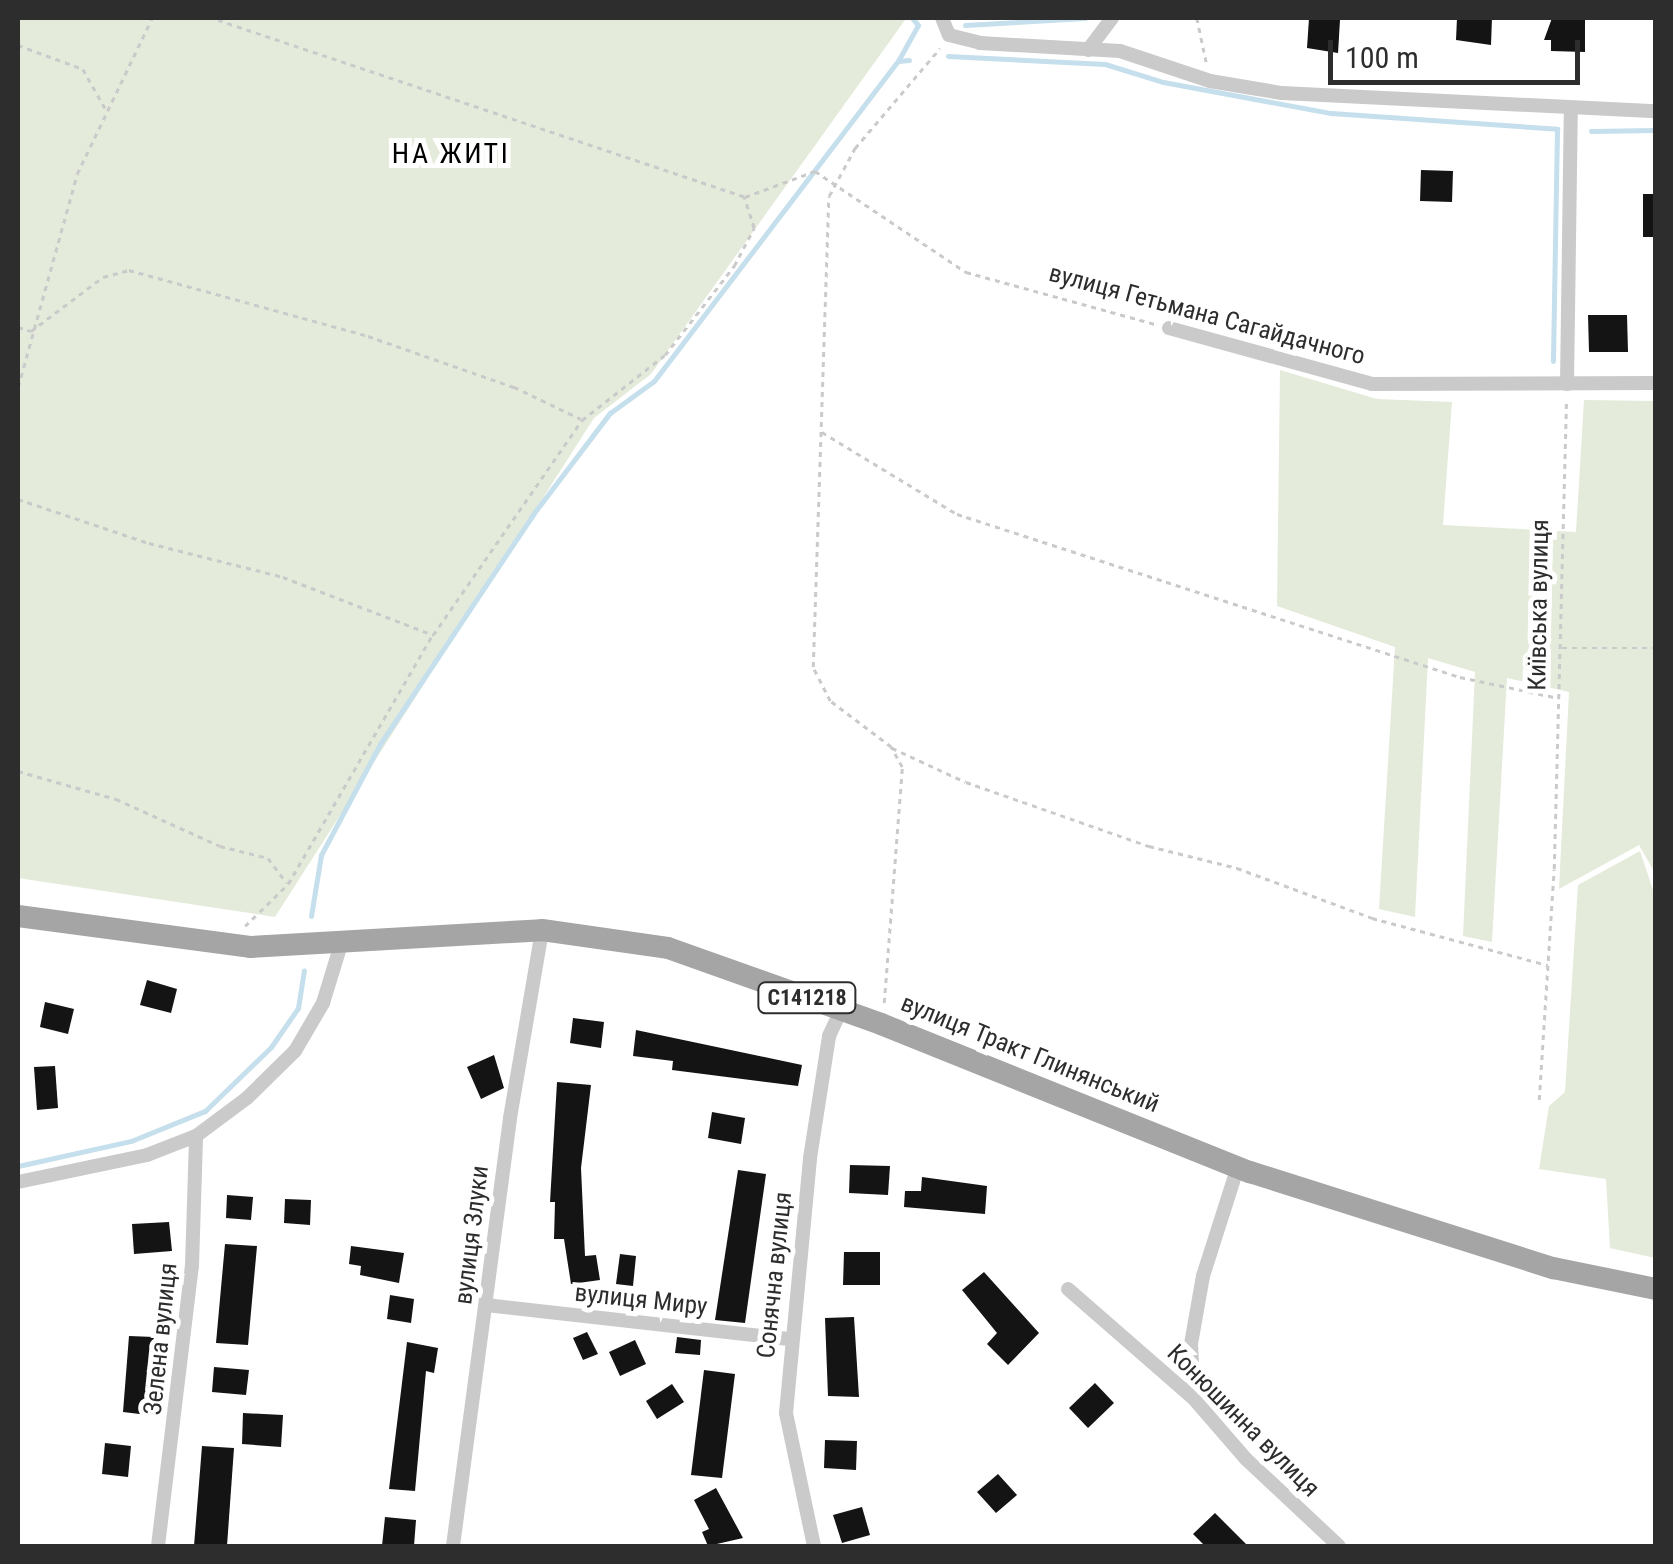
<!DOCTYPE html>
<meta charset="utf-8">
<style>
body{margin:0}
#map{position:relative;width:1673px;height:1564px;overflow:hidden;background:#fff;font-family:"Roboto Condensed",sans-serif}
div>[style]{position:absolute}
.green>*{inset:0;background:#e4ebda}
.stream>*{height:5px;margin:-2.5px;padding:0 2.5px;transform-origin:2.5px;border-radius:2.5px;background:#c5dfec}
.building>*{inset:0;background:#141414}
.path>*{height:2.5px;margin-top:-1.25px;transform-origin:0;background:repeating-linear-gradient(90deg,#cacaca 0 5px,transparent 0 10px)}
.street>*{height:14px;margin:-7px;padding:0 7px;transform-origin:7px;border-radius:7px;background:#cacaca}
.primary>*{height:22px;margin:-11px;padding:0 11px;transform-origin:11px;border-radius:11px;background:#a5a5a5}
span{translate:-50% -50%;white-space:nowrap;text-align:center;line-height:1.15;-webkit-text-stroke:10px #fff;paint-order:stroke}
.shield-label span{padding:2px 8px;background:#fff;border:2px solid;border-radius:8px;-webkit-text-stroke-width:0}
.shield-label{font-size:22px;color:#2d2d2d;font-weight:700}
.street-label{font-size:25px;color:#2d2d2d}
.neighbourhood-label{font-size:28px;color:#000;letter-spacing:2.5px}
.frame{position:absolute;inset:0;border:20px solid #2d2d2d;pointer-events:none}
.scale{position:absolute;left:1328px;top:40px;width:252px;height:45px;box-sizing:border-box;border:5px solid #2d2d2d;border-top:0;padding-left:12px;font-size:30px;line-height:35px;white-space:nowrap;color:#2d2d2d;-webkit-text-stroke:8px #fff;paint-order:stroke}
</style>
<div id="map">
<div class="green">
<i style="clip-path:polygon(18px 18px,905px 20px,651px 374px,594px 418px,275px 917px,18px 878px)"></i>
<i style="clip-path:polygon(1280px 370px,1377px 399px,1452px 402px,1443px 525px,1576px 532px,1584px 400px,1655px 401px,1655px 873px,1639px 845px,1559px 889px,1569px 692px,1507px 678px,1492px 942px,1463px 936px,1475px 672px,1428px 658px,1415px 917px,1379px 909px,1395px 647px,1277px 606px)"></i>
<i style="clip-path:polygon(1640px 851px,1656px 899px,1655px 1258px,1610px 1248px,1606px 1179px,1539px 1169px,1549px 1106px,1565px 1092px,1578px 885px)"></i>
</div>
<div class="stream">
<i style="left:965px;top:25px;width:120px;rotate:-3.3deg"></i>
<i style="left:948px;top:56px;width:157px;rotate:2.9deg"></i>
<i style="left:1105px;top:64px;width:61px;rotate:17.2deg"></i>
<i style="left:1163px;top:82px;width:171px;rotate:10.5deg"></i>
<i style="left:1331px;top:113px;width:227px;rotate:4deg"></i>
<i style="left:1557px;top:129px;width:232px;rotate:91deg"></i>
<i style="left:898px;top:61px;width:41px;rotate:-60.9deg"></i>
<i style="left:918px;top:25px;width:9px;rotate:-131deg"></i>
<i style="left:1591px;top:131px;width:65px;rotate:-0.9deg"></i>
<i style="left:311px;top:916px;width:62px;rotate:-80.7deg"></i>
<i style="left:321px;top:855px;width:126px;rotate:-62deg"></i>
<i style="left:380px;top:744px;width:283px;rotate:-56.3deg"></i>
<i style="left:537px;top:509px;width:121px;rotate:-52.8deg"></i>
<i style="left:610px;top:413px;width:54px;rotate:-36deg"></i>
<i style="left:654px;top:381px;width:402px;rotate:-52.7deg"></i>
<i style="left:898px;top:61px;width:11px;rotate:-5deg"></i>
<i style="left:18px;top:1166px;width:116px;rotate:-12.5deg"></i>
<i style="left:131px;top:1141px;width:80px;rotate:-22.1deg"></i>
<i style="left:205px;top:1111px;width:92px;rotate:-44.1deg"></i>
<i style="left:271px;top:1047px;width:47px;rotate:-55.3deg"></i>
<i style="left:298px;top:1008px;width:38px;rotate:-81deg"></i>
</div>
<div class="building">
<i style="clip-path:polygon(1309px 18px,1340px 20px,1338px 53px,1307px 48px)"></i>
<i style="clip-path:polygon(1457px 18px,1492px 18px,1491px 45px,1456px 40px)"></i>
<i style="clip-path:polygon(1552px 18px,1585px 18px,1585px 52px,1551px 51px,1551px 40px,1544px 40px)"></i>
<i style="clip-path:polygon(1421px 170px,1453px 171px,1452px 202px,1420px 201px)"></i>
<i style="clip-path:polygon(1643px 194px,1656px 194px,1656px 237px,1643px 237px)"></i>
<i style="clip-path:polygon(1588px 315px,1627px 315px,1628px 352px,1589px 352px)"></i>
<i style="clip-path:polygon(147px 980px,177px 989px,171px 1013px,140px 1005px)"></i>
<i style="clip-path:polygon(45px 1002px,74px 1009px,68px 1034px,40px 1027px)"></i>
<i style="clip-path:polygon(573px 1018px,604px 1022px,601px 1048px,570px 1043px)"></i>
<i style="clip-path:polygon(636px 1030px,802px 1065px,798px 1086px,672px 1070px,673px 1061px,633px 1056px)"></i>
<i style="clip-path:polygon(494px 1055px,504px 1088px,481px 1099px,467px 1067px)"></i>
<i style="clip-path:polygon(55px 1066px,58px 1108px,37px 1110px,34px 1067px)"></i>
<i style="clip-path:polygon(557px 1082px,591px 1085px,581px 1168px,585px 1256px,596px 1255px,600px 1280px,571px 1284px,564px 1239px,554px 1239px,555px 1202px,550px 1202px)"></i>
<i style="clip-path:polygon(712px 1112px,745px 1118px,741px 1144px,708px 1138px)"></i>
<i style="clip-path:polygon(850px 1165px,890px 1166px,888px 1195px,849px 1193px)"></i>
<i style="clip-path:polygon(738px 1170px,766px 1174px,745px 1323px,715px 1320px)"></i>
<i style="clip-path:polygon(922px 1177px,987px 1186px,985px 1214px,904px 1207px,905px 1191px,921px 1191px)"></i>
<i style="clip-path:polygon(227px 1195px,253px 1197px,251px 1220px,226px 1218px)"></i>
<i style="clip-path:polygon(285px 1199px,311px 1200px,310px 1225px,284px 1223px)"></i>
<i style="clip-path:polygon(169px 1222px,172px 1251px,134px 1254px,132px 1224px)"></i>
<i style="clip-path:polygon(225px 1244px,257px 1246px,248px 1345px,216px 1343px)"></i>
<i style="clip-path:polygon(351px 1246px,404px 1253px,399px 1283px,360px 1275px,361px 1266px,349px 1264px)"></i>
<i style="clip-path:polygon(844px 1252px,880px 1252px,880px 1285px,843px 1285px)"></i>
<i style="clip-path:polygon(620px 1254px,636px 1256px,633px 1286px,616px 1284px)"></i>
<i style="clip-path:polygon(984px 1272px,1039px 1333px,1008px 1365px,987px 1344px,997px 1333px,962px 1290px)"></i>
<i style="clip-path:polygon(390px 1295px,414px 1299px,411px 1323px,387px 1319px)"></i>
<i style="clip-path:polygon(854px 1317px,859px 1397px,828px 1396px,825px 1318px)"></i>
<i style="clip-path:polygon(587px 1332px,598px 1354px,583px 1360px,573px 1338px)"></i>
<i style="clip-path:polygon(129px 1336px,154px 1337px,148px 1415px,123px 1412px)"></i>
<i style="clip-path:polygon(677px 1337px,701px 1340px,700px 1355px,675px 1353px)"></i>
<i style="clip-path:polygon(635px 1340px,646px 1364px,620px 1376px,609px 1352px)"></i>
<i style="clip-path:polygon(407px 1342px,438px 1348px,434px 1373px,426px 1371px,415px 1491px,389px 1489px)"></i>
<i style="clip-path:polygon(214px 1367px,249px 1370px,246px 1395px,212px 1392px)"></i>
<i style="clip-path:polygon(704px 1370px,735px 1374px,722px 1478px,691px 1475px)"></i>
<i style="clip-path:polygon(1095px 1383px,1114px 1403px,1088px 1428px,1069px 1408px)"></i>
<i style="clip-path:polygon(672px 1384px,684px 1402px,657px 1419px,646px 1401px)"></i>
<i style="clip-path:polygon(243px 1413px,283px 1415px,281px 1447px,242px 1444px)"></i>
<i style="clip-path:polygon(825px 1440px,857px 1441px,856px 1470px,824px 1468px)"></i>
<i style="clip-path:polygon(105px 1443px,131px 1446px,128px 1477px,102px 1474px)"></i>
<i style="clip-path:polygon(202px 1446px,234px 1448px,227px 1546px,194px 1546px)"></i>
<i style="clip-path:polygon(998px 1474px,1017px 1495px,996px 1513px,977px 1492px)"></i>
<i style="clip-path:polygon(716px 1488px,743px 1538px,708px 1546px,702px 1532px,709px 1529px,694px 1500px)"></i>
<i style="clip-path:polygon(862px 1507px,870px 1535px,842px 1543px,833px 1515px)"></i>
<i style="clip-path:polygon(1215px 1513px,1248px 1546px,1205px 1546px,1193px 1534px)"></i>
<i style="clip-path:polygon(385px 1517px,416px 1520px,414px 1546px,382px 1546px)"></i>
</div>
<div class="path">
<i style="left:1197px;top:18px;width:48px;rotate:78deg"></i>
<i style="left:18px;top:45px;width:69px;rotate:20.3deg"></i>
<i style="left:83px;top:69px;width:45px;rotate:60.6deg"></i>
<i style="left:745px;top:197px;width:75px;rotate:-20.4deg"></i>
<i style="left:815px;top:171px;width:182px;rotate:33.8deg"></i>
<i style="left:966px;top:272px;width:196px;rotate:15.4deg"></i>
<i style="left:18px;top:327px;width:14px;rotate:17deg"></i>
<i style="left:31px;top:331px;width:90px;rotate:-36.9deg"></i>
<i style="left:103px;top:277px;width:27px;rotate:-15deg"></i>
<i style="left:129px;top:270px;width:248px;rotate:15.4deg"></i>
<i style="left:368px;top:336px;width:155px;rotate:19.3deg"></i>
<i style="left:514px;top:387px;width:74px;rotate:25.5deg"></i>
<i style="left:18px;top:387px;width:221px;rotate:-74.5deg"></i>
<i style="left:77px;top:174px;width:173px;rotate:-64.3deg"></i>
<i style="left:822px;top:432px;width:158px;rotate:31.3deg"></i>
<i style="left:957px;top:514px;width:529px;rotate:17.96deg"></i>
<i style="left:1460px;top:677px;width:101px;rotate:12deg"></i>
<i style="left:18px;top:499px;width:138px;rotate:18.6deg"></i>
<i style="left:149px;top:543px;width:138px;rotate:14.2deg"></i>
<i style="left:283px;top:577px;width:161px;rotate:21.1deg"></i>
<i style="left:433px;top:635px;width:262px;rotate:-55.3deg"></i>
<i style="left:582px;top:420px;width:105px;rotate:-38.1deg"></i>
<i style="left:665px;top:355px;width:113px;rotate:-52.2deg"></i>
<i style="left:734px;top:266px;width:43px;rotate:-62.2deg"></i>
<i style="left:754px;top:228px;width:33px;rotate:-108deg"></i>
<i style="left:744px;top:197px;width:562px;rotate:-161.44deg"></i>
<i style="left:1562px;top:648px;width:94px"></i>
<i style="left:892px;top:748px;width:81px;rotate:24.7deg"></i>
<i style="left:966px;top:782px;width:194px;rotate:19.3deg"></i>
<i style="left:1149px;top:846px;width:91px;rotate:14deg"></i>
<i style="left:1237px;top:868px;width:144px;rotate:20.3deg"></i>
<i style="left:1372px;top:918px;width:182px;rotate:15deg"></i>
<i style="left:18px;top:771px;width:102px;rotate:15.9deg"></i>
<i style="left:116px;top:799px;width:114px;rotate:24.3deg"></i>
<i style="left:220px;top:846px;width:49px;rotate:14deg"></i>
<i style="left:268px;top:858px;width:31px;rotate:53deg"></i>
<i style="left:245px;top:926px;width:60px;rotate:-44.3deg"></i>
<i style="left:288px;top:884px;width:287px;rotate:-59.9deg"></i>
<i style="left:884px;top:1003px;width:237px;rotate:-85.6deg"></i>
<i style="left:902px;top:767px;width:23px;rotate:-119deg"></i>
<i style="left:891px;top:747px;width:76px;rotate:-143deg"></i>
<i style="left:830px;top:701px;width:38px;rotate:-117deg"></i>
<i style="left:813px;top:667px;width:471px;rotate:-88.1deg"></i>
<i style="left:829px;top:196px;width:55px;rotate:-61.6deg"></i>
<i style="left:855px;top:148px;width:131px;rotate:-49.6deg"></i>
<i style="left:1539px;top:1100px;width:231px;rotate:-86.3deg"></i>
<i style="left:1554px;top:869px;width:468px;rotate:-88.5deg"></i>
</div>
<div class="street">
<i style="left:942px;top:18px;width:18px;rotate:68deg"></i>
<i style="left:949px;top:35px;width:32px;rotate:14deg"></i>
<i style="left:980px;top:43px;width:140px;rotate:3.3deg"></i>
<i style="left:1120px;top:51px;width:95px;rotate:18.4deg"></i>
<i style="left:1210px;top:81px;width:73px;rotate:9.5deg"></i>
<i style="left:1282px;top:93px;width:374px;rotate:2.8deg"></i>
<i style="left:1088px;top:50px;width:40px;rotate:-53deg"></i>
<i style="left:1169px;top:328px;width:211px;rotate:15.4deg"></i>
<i style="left:1372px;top:384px;width:284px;rotate:-0.2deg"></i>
<i style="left:1567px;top:384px;width:274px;rotate:-89.2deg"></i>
<i style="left:18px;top:1182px;width:132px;rotate:-11.8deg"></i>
<i style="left:147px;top:1155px;width:53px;rotate:-21.2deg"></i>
<i style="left:196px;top:1136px;width:64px;rotate:-36.7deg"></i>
<i style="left:247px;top:1098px;width:67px;rotate:-44.4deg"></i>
<i style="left:295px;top:1051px;width:56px;rotate:-59.7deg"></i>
<i style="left:323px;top:1003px;width:65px;rotate:-73deg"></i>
<i style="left:1068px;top:1289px;width:167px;rotate:41.1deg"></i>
<i style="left:1194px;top:1399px;width:79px;rotate:49.1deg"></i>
<i style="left:1246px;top:1459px;width:127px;rotate:43.1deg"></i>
<i style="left:486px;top:1305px;width:307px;rotate:6.4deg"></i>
<i style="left:1194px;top:1398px;width:54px;rotate:-93.2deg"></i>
<i style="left:1191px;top:1344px;width:69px;rotate:-80deg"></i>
<i style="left:1203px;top:1276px;width:115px;rotate:-72.3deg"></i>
<i style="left:158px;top:1546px;width:282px;rotate:-83.1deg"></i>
<i style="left:192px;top:1266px;width:130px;rotate:-88.2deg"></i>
<i style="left:453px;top:1546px;width:432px;rotate:-82.4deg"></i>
<i style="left:510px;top:1118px;width:191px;rotate:-80.3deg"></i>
<i style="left:814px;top:1546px;width:136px;rotate:-101.9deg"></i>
<i style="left:786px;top:1413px;width:256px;rotate:-84.6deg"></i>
<i style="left:810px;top:1158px;width:123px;rotate:-81.1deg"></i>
<i style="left:829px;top:1036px;width:29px;rotate:-65deg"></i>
</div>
<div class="primary">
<i style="left:18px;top:916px;width:234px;rotate:7.6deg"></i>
<i style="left:250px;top:947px;width:292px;rotate:-3.3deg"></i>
<i style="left:542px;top:930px;width:127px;rotate:8.1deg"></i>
<i style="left:668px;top:948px;width:226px;rotate:19.6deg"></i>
<i style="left:881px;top:1024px;width:398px;rotate:21.9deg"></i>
<i style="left:1250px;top:1172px;width:318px;rotate:17.6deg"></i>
<i style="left:1553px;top:1268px;width:105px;rotate:11.5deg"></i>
</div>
<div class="shield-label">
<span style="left:807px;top:998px">С141218</span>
</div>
<div class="street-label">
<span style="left:1207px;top:315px;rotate:15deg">вулиця Гетьмана Сагайдачного</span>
<span style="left:1539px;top:605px;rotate:-89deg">Київська вулиця</span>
<span style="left:1030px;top:1054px;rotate:22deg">вулиця Тракт Глинянський</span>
<span style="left:472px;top:1235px;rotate:-83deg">вулиця Злуки</span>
<span style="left:775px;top:1275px;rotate:-84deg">Сонячна вулиця</span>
<span style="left:641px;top:1300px;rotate:6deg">вулиця Миру</span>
<span style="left:161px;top:1339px;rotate:-84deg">Зелена вулиця</span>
<span style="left:1243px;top:1421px;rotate:45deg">Конюшинна вулиця</span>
</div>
<div class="neighbourhood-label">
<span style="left:451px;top:154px">НА ЖИТІ</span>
</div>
<div class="frame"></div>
<div class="scale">100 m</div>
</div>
